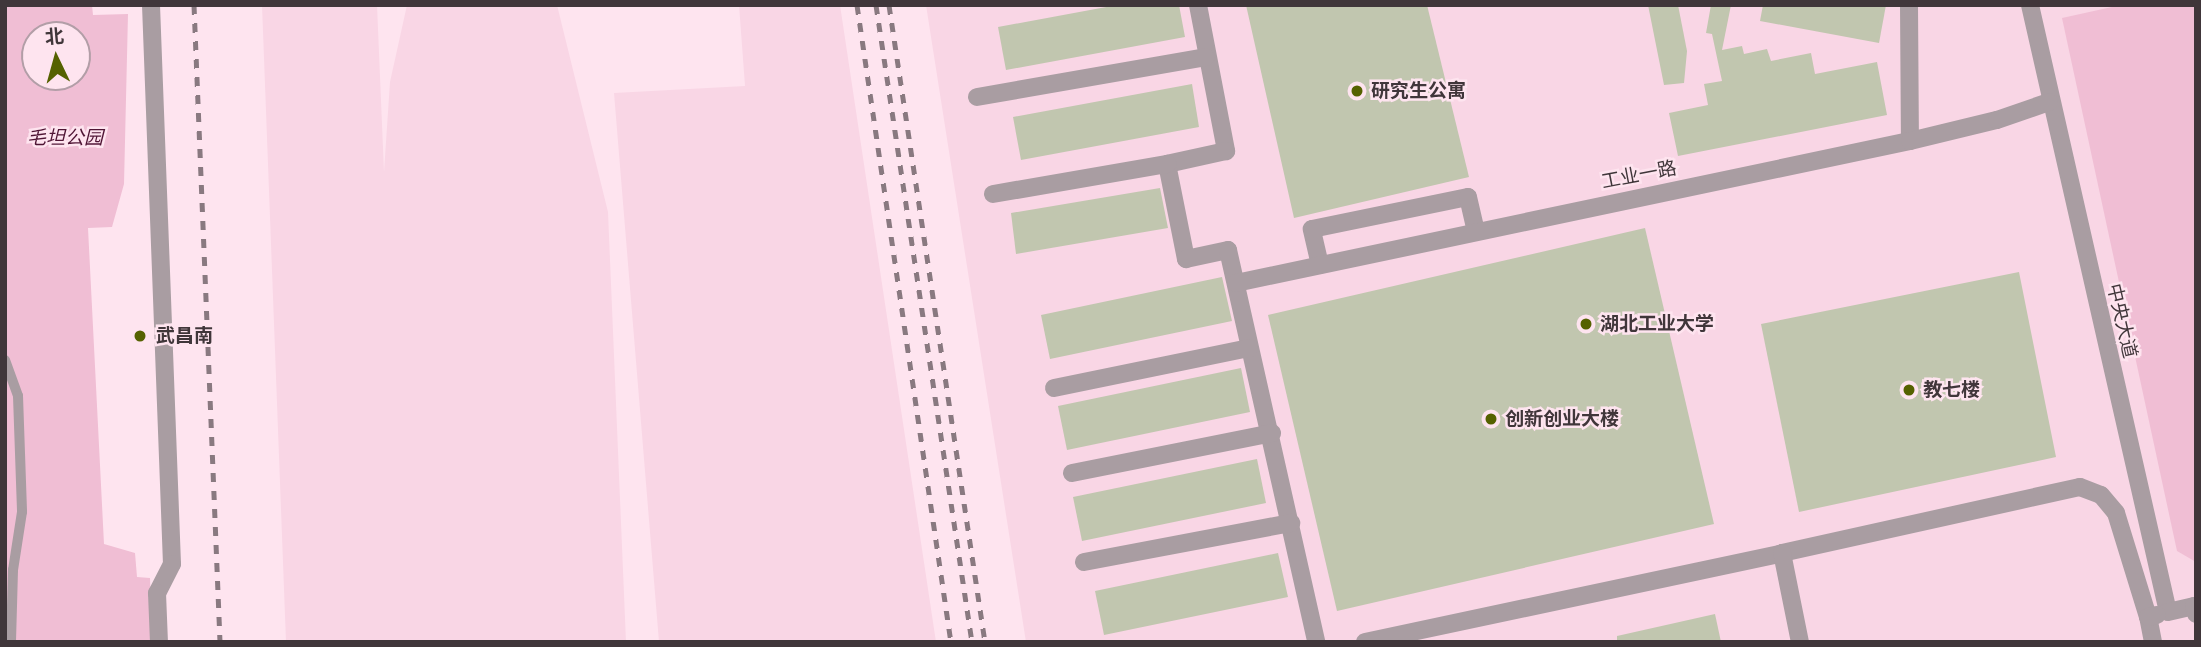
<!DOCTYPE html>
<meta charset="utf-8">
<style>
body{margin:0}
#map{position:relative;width:2201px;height:647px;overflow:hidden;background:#fee4ef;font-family:Bitter,"Noto Sans SC",serif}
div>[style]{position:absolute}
.built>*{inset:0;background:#f9d6e5}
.green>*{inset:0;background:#f0bed4}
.building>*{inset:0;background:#c1c6af}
.lane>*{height:10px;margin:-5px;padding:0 5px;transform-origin:5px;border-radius:5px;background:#a99da2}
.street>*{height:18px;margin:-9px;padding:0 9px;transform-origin:9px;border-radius:9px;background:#a99da2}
.rail>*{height:5px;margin-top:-2.5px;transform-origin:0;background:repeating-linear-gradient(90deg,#897980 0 9px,transparent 0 18px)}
.dots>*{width:19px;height:19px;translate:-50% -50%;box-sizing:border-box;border:4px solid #fee4ef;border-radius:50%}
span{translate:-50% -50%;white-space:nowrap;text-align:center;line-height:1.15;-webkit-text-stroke:5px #fee4ef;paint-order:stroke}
.poi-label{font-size:19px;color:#40363a;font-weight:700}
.left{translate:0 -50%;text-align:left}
.park-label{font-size:19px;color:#4f1434;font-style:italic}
.street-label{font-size:19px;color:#40363a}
.frame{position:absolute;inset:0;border:7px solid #40363a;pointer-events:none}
.north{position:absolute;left:21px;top:21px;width:70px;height:70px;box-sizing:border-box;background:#fee4ef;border:2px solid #b29ea7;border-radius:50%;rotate:355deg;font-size:19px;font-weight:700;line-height:28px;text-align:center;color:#40363a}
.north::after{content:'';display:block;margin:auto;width:24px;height:32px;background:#556100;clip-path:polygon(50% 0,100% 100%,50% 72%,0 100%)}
</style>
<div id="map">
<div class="built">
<i style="clip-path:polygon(262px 5px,377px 5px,384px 172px,390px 82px,407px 5px,557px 5px,608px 212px,626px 642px,286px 642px)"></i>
<i style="clip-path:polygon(739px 5px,840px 5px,936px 642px,659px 642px,614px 93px,745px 86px)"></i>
<i style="clip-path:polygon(926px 5px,2196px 5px,2196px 642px,1026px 642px)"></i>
</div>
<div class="green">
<i style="clip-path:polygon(evenodd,5px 5px,92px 5px,93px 15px,128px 14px,124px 184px,112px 227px,88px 228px,104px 544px,135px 553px,137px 577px,150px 578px,152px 642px,5px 642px,5px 5px,35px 35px,77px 35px,77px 77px,35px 77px,35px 35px)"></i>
<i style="clip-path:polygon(2121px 5px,2196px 5px,2196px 562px,2177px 551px,2062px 18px)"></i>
</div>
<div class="building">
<i style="clip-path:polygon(1117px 5px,1179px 5px,1185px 37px,1006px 70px,998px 27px)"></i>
<i style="clip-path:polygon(1246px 5px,1427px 5px,1469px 177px,1294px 218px)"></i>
<i style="clip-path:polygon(1648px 5px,1678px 5px,1687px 51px,1684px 83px,1664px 85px)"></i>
<i style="clip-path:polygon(1711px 5px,1731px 5px,1722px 50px,1742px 46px,1744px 54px,1767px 49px,1771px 61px,1811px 53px,1815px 74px,1877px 62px,1887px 115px,1678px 156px,1669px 113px,1708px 105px,1704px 84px,1722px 81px,1712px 34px,1706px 33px)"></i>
<i style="clip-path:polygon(1763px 5px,1886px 5px,1879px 43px,1760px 21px)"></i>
<i style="clip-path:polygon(1192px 84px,1199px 127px,1021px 160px,1013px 117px)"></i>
<i style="clip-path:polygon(1160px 188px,1168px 228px,1016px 254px,1011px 213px)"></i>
<i style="clip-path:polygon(1645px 228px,1714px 524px,1337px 611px,1268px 315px)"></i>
<i style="clip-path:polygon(2019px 272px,2056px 457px,1799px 512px,1761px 324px)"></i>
<i style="clip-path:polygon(1222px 277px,1232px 321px,1050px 359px,1041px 315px)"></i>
<i style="clip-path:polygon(1241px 368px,1250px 412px,1067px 450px,1058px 406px)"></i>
<i style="clip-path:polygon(1257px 459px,1266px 503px,1082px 541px,1073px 497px)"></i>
<i style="clip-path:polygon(1278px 553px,1288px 597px,1104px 635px,1095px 591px)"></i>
<i style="clip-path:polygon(1715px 614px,1721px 642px,1617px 642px,1617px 636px)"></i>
</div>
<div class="lane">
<i style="left:5px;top:360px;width:38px;rotate:70deg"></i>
<i style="left:18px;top:396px;width:116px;rotate:88deg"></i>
<i style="left:22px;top:512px;width:59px;rotate:98.8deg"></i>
<i style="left:13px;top:570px;width:72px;rotate:91.6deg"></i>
</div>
<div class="street">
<i style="left:151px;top:5px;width:559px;rotate:87.85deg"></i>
<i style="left:172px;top:564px;width:33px;rotate:117deg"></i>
<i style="left:157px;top:593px;width:49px;rotate:87.7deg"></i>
<i style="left:1198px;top:5px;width:149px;rotate:79.1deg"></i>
<i style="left:1226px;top:151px;width:60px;rotate:167.6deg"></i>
<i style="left:1167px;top:164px;width:97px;rotate:78.7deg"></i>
<i style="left:1186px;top:259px;width:43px;rotate:-12.1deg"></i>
<i style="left:1228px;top:250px;width:402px;rotate:77.3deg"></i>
<i style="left:1909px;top:5px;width:136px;rotate:89.6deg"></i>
<i style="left:2030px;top:5px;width:622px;rotate:77.19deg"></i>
<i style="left:2168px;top:612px;width:27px;rotate:-13deg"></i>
<i style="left:2194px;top:606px;width:8px;rotate:76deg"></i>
<i style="left:977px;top:97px;width:232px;rotate:-9.9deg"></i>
<i style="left:993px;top:194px;width:177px;rotate:-9.8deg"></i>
<i style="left:1320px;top:265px;width:37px;rotate:-103deg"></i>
<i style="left:1312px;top:229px;width:159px;rotate:-11.6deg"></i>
<i style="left:1468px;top:197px;width:35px;rotate:77deg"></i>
<i style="left:1236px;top:283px;width:689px;rotate:-11.9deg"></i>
<i style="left:1910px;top:141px;width:89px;rotate:-13.6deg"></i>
<i style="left:1997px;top:120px;width:55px;rotate:-19.1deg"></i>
<i style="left:1054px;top:388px;width:199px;rotate:-11.6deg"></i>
<i style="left:1072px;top:473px;width:204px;rotate:-11.3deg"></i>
<i style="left:1782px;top:553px;width:305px;rotate:-12.5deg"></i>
<i style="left:2080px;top:487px;width:22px;rotate:21deg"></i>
<i style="left:2101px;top:495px;width:23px;rotate:50deg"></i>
<i style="left:2116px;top:513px;width:109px;rotate:72.9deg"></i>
<i style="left:1084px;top:562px;width:211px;rotate:-10.7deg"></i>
<i style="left:1365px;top:642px;width:426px;rotate:-12deg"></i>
<i style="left:1782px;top:553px;width:91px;rotate:78.6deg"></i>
<i style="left:2153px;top:642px;width:25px;rotate:-101deg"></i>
<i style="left:2148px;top:617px;width:9px;rotate:-13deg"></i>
</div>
<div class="rail">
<i style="left:194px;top:5px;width:638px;rotate:87.66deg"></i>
<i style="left:857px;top:5px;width:644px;rotate:81.61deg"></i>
<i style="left:876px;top:5px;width:644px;rotate:81.43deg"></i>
<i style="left:889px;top:5px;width:644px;rotate:81.43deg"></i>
</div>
<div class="dots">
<i style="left:1357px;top:91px;background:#556100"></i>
<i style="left:1586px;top:324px;background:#556100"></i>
<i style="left:140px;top:336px;background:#556100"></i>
<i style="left:1909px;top:390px;background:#556100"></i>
<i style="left:1491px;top:419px;background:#556100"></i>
</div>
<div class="poi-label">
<span class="left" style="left:1371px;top:91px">研究生公寓</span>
<span class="left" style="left:1600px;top:324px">湖北工业大学</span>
<span class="left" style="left:156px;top:336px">武昌南</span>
<span class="left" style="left:1923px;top:390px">教七楼</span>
<span class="left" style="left:1505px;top:419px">创新创业大楼</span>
</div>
<div class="park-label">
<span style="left:65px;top:138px">毛坦公园</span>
</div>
<div class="street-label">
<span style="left:1639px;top:175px;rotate:-11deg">工业一路</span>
<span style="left:2122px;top:321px;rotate:77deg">中央大道</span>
</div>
<div class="frame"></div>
<div class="north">北</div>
</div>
